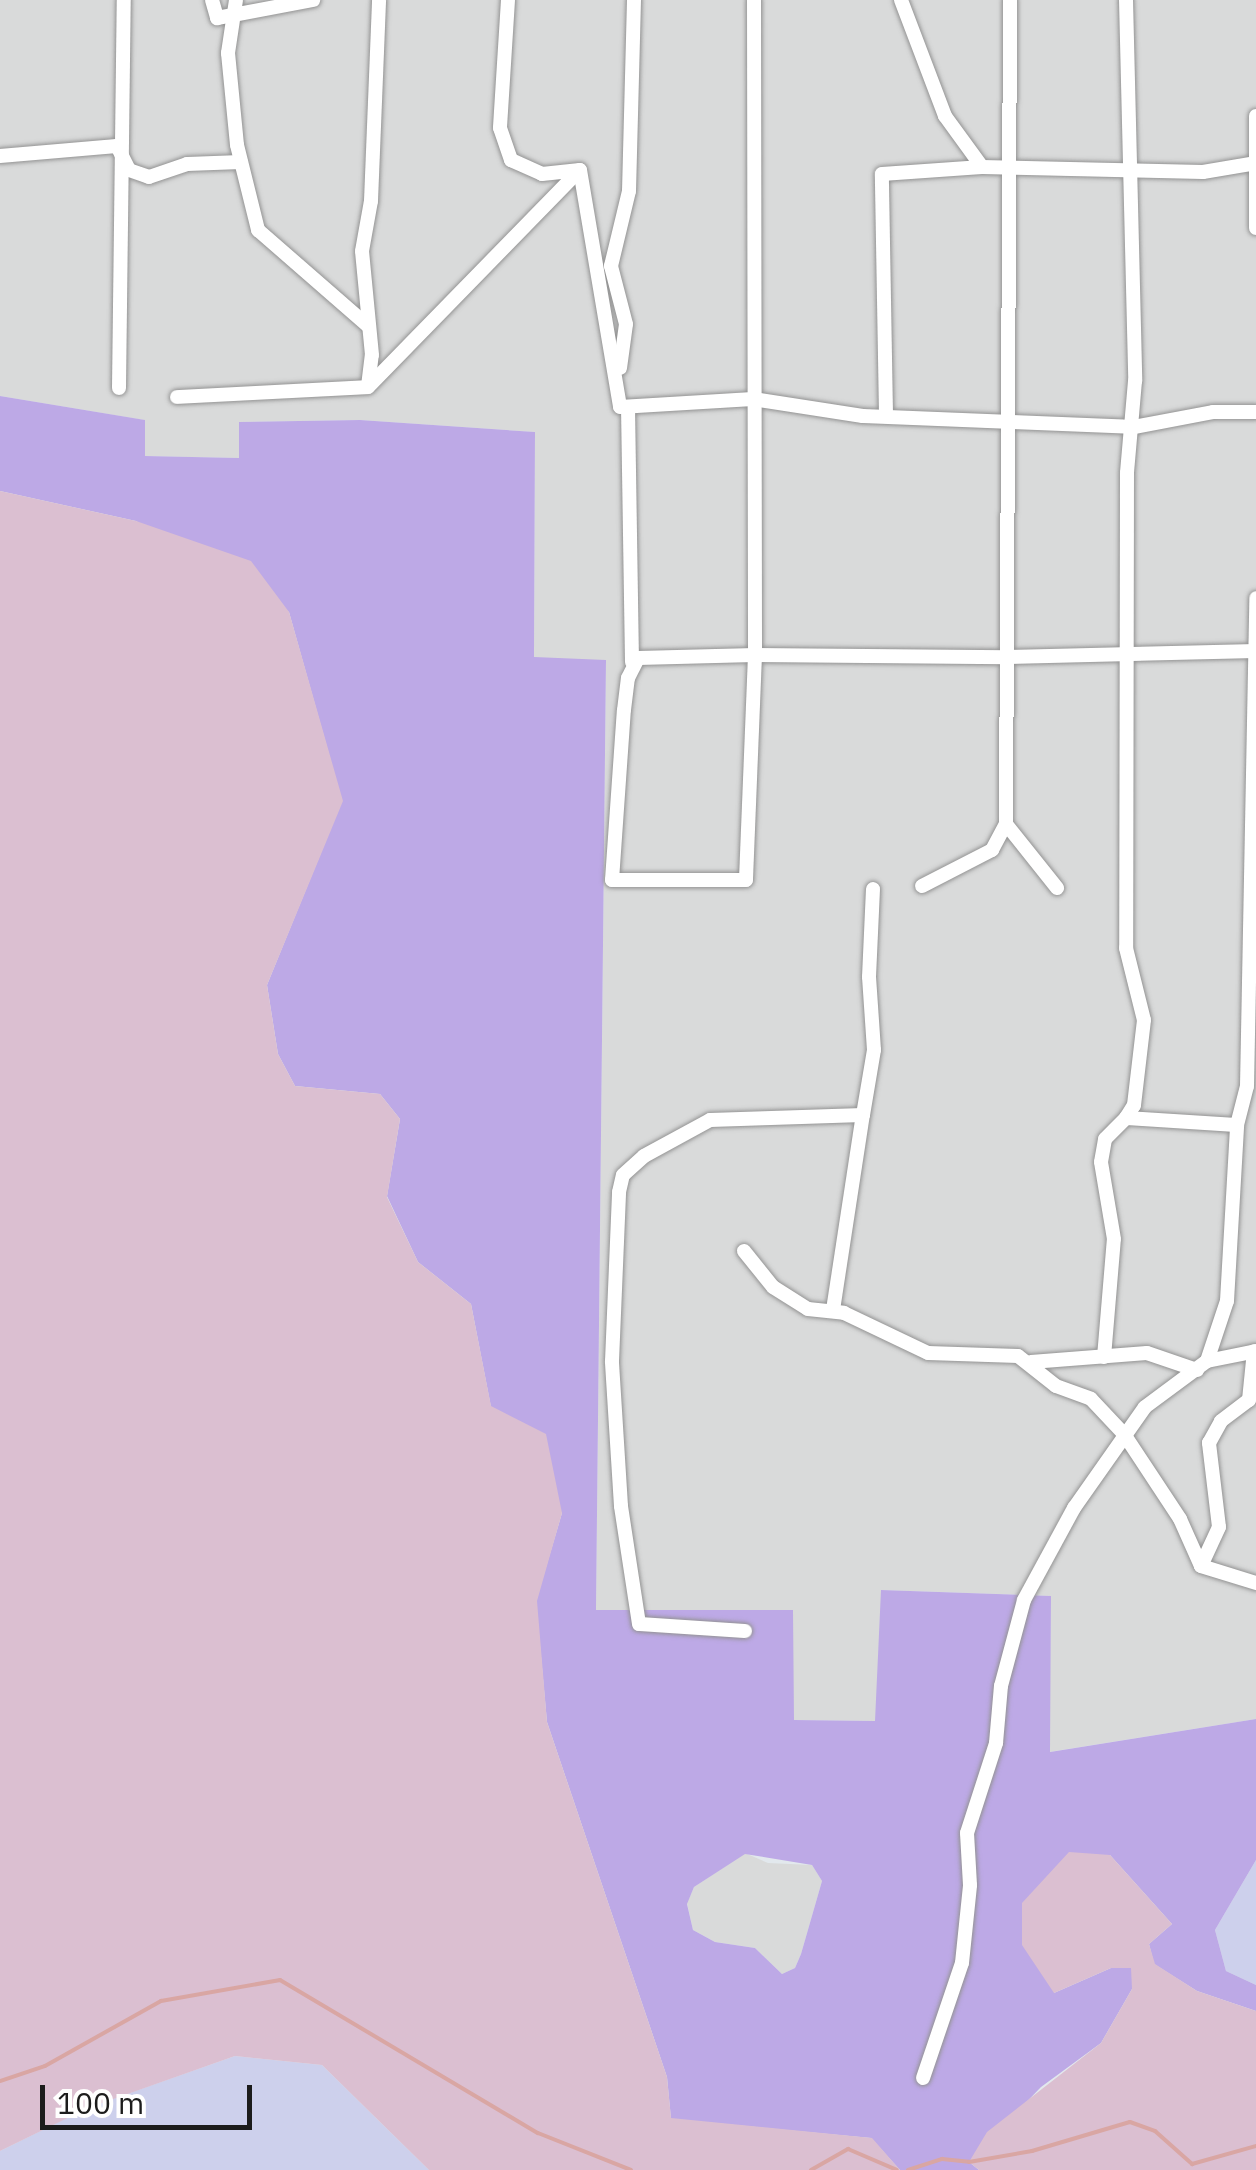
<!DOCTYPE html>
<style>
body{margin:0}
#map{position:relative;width:1256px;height:2170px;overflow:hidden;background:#e2e8ed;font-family:"IBM Plex Sans",sans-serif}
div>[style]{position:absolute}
.residential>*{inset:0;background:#d9dada}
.farmland>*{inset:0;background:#cdd0ec}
.grass>*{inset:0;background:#bda9e6}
.wetland>*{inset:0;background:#dbbfd1}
.stream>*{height:4px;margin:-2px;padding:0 2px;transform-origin:2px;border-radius:2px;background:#d9a6a3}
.roads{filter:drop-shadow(0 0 2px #939393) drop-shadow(0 0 2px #939393)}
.street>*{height:14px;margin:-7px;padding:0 7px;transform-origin:7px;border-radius:7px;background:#fff}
span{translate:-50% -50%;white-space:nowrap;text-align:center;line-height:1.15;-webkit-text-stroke:8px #fff;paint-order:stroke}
.scale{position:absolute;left:40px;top:2085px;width:212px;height:45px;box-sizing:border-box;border:5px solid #1c1c1c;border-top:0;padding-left:12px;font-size:30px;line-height:35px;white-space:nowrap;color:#1c1c1c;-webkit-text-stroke:8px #fff;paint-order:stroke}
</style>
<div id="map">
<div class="residential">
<i style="clip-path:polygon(0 0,1256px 0,1256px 1719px,1049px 1752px,1051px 1596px,882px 1590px,876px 1721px,793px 1720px,792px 1611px,596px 1610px,606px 661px,534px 658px,535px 432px,360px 420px,240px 422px,239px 458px,144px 456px,144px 420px,0 396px)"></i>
<i style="clip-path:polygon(745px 1853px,768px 1863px,812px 1865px,822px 1881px,801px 1954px,795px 1968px,782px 1974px,755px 1948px,715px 1942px,693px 1930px,687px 1903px,694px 1887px)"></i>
</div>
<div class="farmland">
<i style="clip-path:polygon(1256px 1860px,1256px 1985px,1226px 1971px,1215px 1930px)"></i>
<i style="clip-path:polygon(235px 2056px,322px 2065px,429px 2170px,0 2170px,0 2151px,87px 2108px)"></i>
</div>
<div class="grass">
<i style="clip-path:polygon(evenodd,0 396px,145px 420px,145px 456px,239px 458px,239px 422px,360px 420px,535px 432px,534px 657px,606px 660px,596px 1610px,793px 1610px,794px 1720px,875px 1721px,881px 1590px,1051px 1596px,1050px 1752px,1256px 1719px,1256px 1860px,1215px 1930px,1226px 1971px,1256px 1985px,1256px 2011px,1197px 1991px,1154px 1964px,1149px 1944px,1172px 1924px,1110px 1855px,1054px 1993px,1111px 1968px,1132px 1968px,1132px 1989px,1101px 2043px,1041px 2087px,969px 2162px,979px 2170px,900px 2170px,871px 2138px,671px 2119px,667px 2077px,547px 1722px,536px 1601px,562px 1513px,491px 1407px,471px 1304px,418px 1262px,387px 1196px,400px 1119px,380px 1094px,295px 1086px,278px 1054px,267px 985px,342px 801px,289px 612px,136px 521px,0 491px,0 396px,745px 1854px,812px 1865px,822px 1881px,801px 1954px,795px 1968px,782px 1974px,755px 1948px,715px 1942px,693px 1930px,687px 1904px,694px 1887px,745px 1854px)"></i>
</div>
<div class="wetland">
<i style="clip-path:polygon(0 491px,136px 521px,251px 561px,289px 612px,343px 801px,267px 985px,278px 1054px,295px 1086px,380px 1094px,400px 1119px,387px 1197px,418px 1262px,471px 1304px,491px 1406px,546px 1434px,562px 1513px,537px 1601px,547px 1722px,667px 2077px,671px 2118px,872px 2138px,900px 2170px,429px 2170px,322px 2065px,235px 2056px,88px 2108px,0 2151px)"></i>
<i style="clip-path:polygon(1069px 1852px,1110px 1855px,1172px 1924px,1149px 1944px,1155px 1964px,1197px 1991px,1256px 2011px,1256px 2170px,979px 2170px,969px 2162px,987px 2132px,1101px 2043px,1132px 1989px,1131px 1968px,1111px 1968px,1054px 1993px,1022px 1945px,1022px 1903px)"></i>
</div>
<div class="stream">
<i style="left:0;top:2081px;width:47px;rotate:-18.4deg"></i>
<i style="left:45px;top:2066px;width:133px;rotate:-29.3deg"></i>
<i style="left:161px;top:2001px;width:121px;rotate:-10deg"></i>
<i style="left:280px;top:1980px;width:300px;rotate:30.7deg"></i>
<i style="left:538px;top:2133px;width:100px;rotate:21.7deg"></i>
<i style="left:811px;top:2170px;width:43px;rotate:-29.6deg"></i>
<i style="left:848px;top:2149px;width:53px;rotate:23.2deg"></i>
<i style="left:908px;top:2170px;width:36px;rotate:-18deg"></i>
<i style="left:942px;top:2159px;width:27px;rotate:6deg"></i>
<i style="left:969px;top:2162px;width:64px;rotate:-9.9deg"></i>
<i style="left:1032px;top:2151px;width:102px;rotate:-16.5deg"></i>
<i style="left:1130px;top:2122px;width:27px;rotate:20deg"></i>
<i style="left:1155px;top:2131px;width:50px;rotate:41.7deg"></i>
<i style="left:1192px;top:2164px;width:66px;rotate:-15.7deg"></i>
</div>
<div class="roads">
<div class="street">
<i style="left:212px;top:0;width:19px;rotate:74deg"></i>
<i style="left:217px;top:18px;width:98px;rotate:-10.6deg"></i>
<i style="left:236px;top:0;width:54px;rotate:98.6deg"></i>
<i style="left:228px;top:53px;width:92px;rotate:84.4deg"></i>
<i style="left:237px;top:145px;width:88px;rotate:76.1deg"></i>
<i style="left:258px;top:230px;width:145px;rotate:41.1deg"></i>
<i style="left:508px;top:0;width:128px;rotate:93.6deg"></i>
<i style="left:500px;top:128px;width:34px;rotate:71deg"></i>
<i style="left:511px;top:160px;width:34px;rotate:24deg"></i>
<i style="left:542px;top:174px;width:38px;rotate:-6deg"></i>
<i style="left:754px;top:0;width:655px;rotate:89.91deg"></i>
<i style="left:755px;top:655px;width:225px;rotate:92.3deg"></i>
<i style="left:746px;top:880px;width:134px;rotate:180deg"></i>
<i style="left:612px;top:880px;width:170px;rotate:-86deg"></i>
<i style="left:624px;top:710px;width:32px;rotate:-83deg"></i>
<i style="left:628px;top:678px;width:22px;rotate:-63deg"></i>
<i style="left:638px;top:658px;width:117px;rotate:-1.5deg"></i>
<i style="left:755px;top:655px;width:253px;rotate:0.5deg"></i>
<i style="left:1008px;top:657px;width:248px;rotate:-1.4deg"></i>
<i style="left:901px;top:0;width:124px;rotate:69.2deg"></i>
<i style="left:945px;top:116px;width:63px;rotate:54deg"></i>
<i style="left:1126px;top:0;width:381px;rotate:88.6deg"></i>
<i style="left:1135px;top:381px;width:92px;rotate:95deg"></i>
<i style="left:1127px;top:473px;width:475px;rotate:90.1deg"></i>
<i style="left:1126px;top:948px;width:74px;rotate:76deg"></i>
<i style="left:1144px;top:1020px;width:86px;rotate:96.7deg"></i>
<i style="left:1134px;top:1105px;width:15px;rotate:122deg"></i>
<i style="left:1256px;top:116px;width:112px;rotate:90deg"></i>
<i style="left:0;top:156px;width:117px;rotate:-4.9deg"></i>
<i style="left:117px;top:146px;width:27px;rotate:63deg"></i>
<i style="left:129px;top:170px;width:21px;rotate:19deg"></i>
<i style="left:149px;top:177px;width:40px;rotate:-18.9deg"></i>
<i style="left:187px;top:164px;width:54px;rotate:-2.1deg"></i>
<i style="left:620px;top:368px;width:44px;rotate:-82.2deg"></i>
<i style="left:626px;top:324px;width:60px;rotate:-104.5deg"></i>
<i style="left:611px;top:266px;width:77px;rotate:-76.5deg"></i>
<i style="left:629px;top:191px;width:191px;rotate:-88.5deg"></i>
<i style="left:368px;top:386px;width:31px;rotate:-83deg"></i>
<i style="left:372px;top:355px;width:104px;rotate:-95.5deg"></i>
<i style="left:362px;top:251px;width:51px;rotate:-79.8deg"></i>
<i style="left:371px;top:201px;width:201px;rotate:-87.7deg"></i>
<i style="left:119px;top:388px;width:388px;rotate:-89.3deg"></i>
<i style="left:177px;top:397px;width:191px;rotate:-3deg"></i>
<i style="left:368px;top:387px;width:303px;rotate:-45.7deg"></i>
<i style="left:580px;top:170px;width:240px;rotate:80.4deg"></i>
<i style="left:620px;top:407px;width:133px;rotate:-3.4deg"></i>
<i style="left:753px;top:399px;width:111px;rotate:8.8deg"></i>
<i style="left:863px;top:416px;width:271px;rotate:2.3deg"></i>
<i style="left:1134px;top:427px;width:80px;rotate:-10.8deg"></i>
<i style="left:1213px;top:412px;width:43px"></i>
<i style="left:628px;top:407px;width:255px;rotate:89.1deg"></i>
<i style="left:886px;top:414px;width:240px;rotate:-91deg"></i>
<i style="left:882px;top:174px;width:100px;rotate:-4deg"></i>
<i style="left:982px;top:167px;width:221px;rotate:1.3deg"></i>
<i style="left:1203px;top:172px;width:54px;rotate:-9.6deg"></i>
<i style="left:1006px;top:824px;width:82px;rotate:51.4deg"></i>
<i style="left:922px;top:886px;width:79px;rotate:-27.2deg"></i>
<i style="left:992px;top:850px;width:30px;rotate:-62deg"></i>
<i style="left:1006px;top:824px;width:824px;rotate:-89.72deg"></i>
<i style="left:744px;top:1251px;width:46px;rotate:51.1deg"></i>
<i style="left:773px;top:1287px;width:41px;rotate:32.2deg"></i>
<i style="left:808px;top:1309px;width:36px;rotate:6deg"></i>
<i style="left:844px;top:1313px;width:93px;rotate:25.5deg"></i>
<i style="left:928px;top:1353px;width:90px;rotate:1.9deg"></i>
<i style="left:1018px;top:1356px;width:48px;rotate:38.3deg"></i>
<i style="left:1056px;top:1386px;width:37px;rotate:20deg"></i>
<i style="left:1091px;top:1399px;width:48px;rotate:46.7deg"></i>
<i style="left:1124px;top:1434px;width:102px;rotate:56.6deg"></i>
<i style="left:1180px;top:1519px;width:51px;rotate:65.9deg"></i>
<i style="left:1201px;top:1566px;width:58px;rotate:17.2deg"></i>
<i style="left:833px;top:1310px;width:197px;rotate:-81.3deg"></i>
<i style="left:1104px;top:1357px;width:118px;rotate:-85.2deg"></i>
<i style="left:1114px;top:1239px;width:78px;rotate:-99.6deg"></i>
<i style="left:1101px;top:1162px;width:23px;rotate:-80deg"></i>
<i style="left:1105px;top:1139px;width:30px;rotate:-45deg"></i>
<i style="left:1126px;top:1118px;width:111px;rotate:3.6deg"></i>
<i style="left:1207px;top:1361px;width:63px;rotate:-71.6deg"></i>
<i style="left:1227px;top:1301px;width:176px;rotate:-86.7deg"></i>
<i style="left:1237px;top:1125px;width:40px;rotate:-75.6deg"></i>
<i style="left:1247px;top:1086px;width:488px;rotate:-88.9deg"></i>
<i style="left:1031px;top:1362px;width:116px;rotate:-4.4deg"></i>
<i style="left:1147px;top:1353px;width:53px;rotate:18.8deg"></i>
<i style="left:1201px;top:1566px;width:43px;rotate:-65.2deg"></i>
<i style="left:1219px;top:1527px;width:85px;rotate:-96.8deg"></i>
<i style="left:1209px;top:1443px;width:25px;rotate:-61deg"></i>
<i style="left:1221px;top:1421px;width:35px;rotate:-37deg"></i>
<i style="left:1249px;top:1400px;width:49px;rotate:-84.2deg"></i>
<i style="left:745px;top:1631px;width:106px;rotate:-176.2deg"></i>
<i style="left:639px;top:1624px;width:119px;rotate:-98.7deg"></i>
<i style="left:621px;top:1506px;width:145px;rotate:-93.6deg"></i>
<i style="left:612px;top:1361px;width:169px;rotate:-87.6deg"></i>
<i style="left:619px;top:1192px;width:17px;rotate:-77deg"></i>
<i style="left:623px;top:1175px;width:28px;rotate:-42deg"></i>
<i style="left:644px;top:1156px;width:75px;rotate:-28.6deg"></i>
<i style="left:710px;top:1120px;width:153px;rotate:-1.9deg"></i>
<i style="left:863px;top:1115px;width:66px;rotate:-80.4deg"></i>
<i style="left:874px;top:1050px;width:73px;rotate:-93.9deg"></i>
<i style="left:869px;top:977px;width:88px;rotate:-87.4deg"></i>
<i style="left:923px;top:2078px;width:121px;rotate:-71.3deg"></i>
<i style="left:962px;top:1963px;width:78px;rotate:-84.1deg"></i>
<i style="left:970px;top:1885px;width:52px;rotate:-93.3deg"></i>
<i style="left:967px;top:1833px;width:95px;rotate:-72.1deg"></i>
<i style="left:996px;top:1743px;width:57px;rotate:-85deg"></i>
<i style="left:1001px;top:1686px;width:89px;rotate:-75deg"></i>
<i style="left:1024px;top:1600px;width:105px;rotate:-61.5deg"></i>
<i style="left:1074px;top:1508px;width:123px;rotate:-54.9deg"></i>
<i style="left:1145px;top:1407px;width:77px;rotate:-36.6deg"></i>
<i style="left:1207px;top:1361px;width:50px;rotate:-11.5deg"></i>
</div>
</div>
<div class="scale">100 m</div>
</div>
